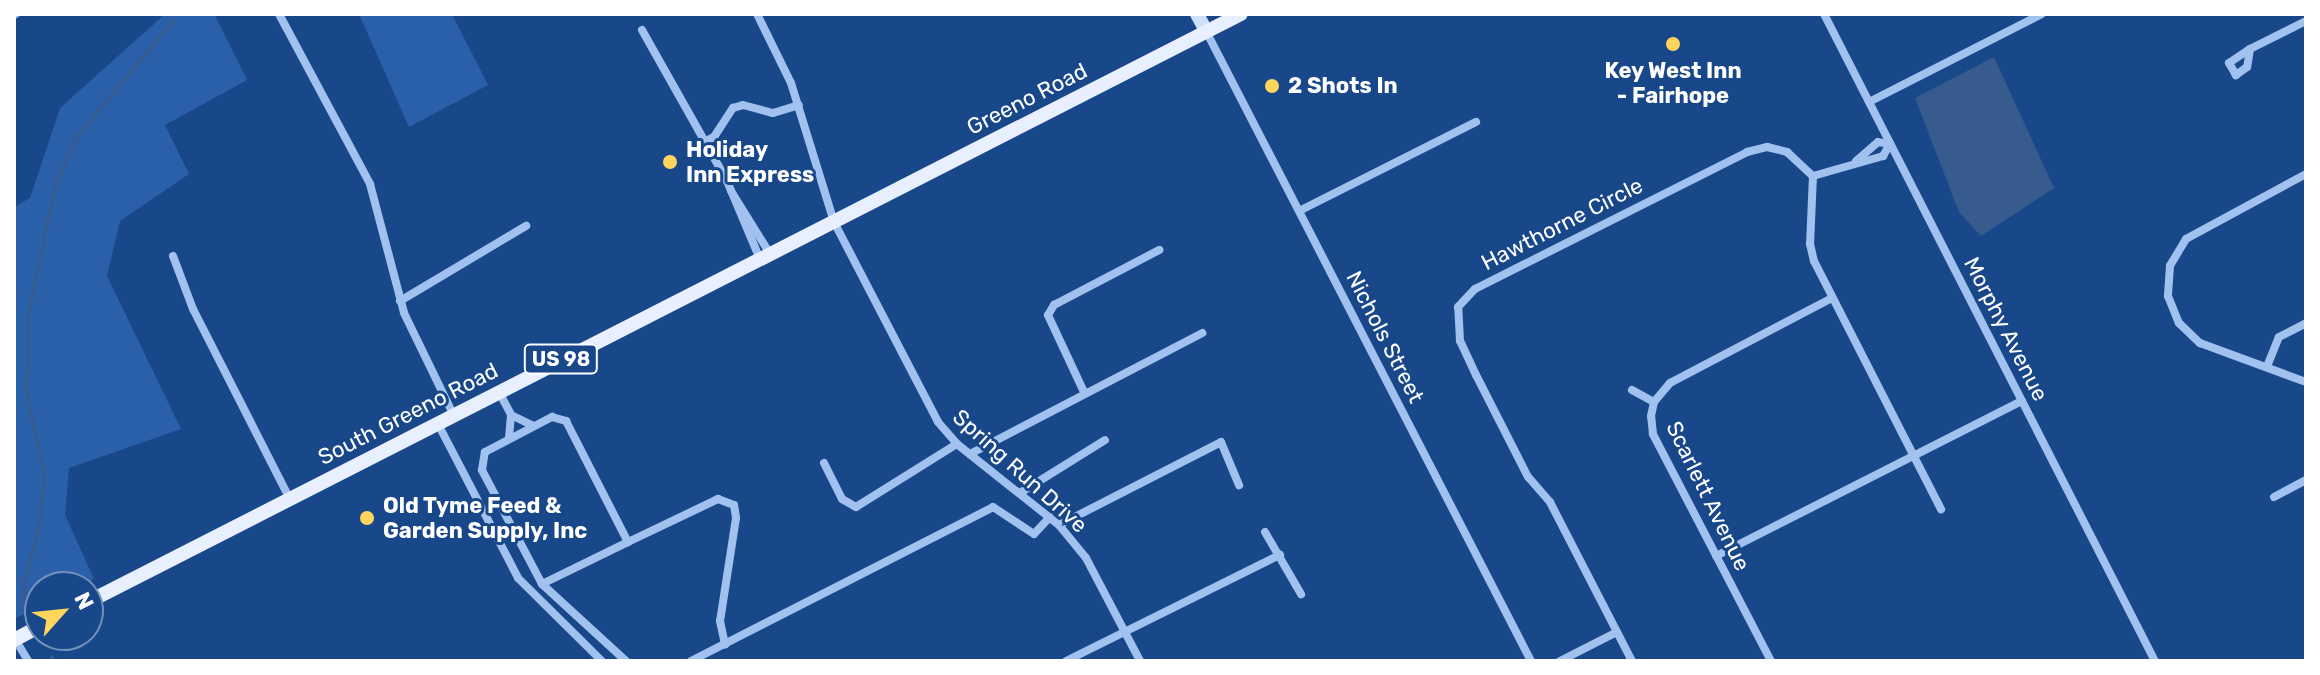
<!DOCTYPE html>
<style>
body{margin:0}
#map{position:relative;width:2320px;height:675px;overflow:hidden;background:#18478a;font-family:Rubik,sans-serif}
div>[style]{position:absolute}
.green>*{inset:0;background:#2a60a9}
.water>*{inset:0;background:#385b8d}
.stream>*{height:3px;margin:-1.5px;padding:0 1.5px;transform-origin:1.5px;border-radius:1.5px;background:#385b8d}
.street>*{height:8px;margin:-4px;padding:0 4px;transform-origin:4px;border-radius:4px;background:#a1c2ee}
.secondary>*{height:14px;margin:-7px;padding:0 7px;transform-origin:7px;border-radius:7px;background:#cee0fa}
.primary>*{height:14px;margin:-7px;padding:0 7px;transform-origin:7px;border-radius:7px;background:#e8f0ff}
.dots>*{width:22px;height:22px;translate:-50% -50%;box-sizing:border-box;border:4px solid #18478a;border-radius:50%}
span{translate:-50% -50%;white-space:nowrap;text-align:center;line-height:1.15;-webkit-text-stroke:6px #18478a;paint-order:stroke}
.shield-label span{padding:2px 6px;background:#18478a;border:2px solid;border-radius:6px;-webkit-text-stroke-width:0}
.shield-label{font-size:20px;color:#fff;font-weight:700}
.poi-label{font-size:22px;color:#fff;font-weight:700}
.left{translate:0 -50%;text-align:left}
.street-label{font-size:22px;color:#fff}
.frame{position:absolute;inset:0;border:16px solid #fff;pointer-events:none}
.north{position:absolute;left:24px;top:571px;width:80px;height:80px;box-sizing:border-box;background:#18478a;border:2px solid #7491b9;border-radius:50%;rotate:63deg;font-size:22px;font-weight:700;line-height:32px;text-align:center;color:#fff}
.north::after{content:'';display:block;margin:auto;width:28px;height:36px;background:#ffd55e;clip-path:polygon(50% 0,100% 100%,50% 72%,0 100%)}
</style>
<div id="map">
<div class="green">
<i style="clip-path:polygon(165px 14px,214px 14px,247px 80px,165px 125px,189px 174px,120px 221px,107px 276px,181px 429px,69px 468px,65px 515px,94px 579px,77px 587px,40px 587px,40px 606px,14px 619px,14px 207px,30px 198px,60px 108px)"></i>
<i style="clip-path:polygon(359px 14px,452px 14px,488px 85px,409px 127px)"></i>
</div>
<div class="water">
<i style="clip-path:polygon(1994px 57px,2054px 188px,1981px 236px,1959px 212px,1915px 98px)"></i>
</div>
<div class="stream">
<i style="left:24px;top:607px;width:21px;rotate:-93deg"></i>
<i style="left:23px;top:586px;width:64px;rotate:-75.5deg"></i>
<i style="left:39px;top:524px;width:50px;rotate:-84.3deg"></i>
<i style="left:44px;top:474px;width:83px;rotate:-102.5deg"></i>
<i style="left:26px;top:393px;width:79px;rotate:-88.5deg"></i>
<i style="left:28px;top:314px;width:132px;rotate:-78.2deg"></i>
<i style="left:55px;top:185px;width:52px;rotate:-66.4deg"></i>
<i style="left:76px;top:137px;width:153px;rotate:-50.3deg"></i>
<i style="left:51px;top:656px;width:6px;rotate:59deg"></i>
</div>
<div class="street">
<i style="left:279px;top:14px;width:193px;rotate:61.8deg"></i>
<i style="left:370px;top:184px;width:133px;rotate:75.2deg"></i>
<i style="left:404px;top:313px;width:114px;rotate:64.1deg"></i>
<i style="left:757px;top:14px;width:77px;rotate:63.8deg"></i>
<i style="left:791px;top:83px;width:145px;rotate:72.8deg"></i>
<i style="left:834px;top:222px;width:225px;rotate:62.5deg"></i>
<i style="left:938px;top:422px;width:29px;rotate:49deg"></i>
<i style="left:957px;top:444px;width:130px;rotate:38.5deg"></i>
<i style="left:1059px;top:525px;width:43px;rotate:50.7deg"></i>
<i style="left:1086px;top:558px;width:116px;rotate:62.3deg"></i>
<i style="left:1824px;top:14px;width:727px;rotate:62.91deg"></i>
<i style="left:14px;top:15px;width:2px;rotate:-27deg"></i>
<i style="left:642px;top:30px;width:173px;rotate:60.6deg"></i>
<i style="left:727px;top:181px;width:85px;rotate:67.1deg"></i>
<i style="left:1206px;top:31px;width:709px;rotate:62.71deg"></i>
<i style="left:2250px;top:49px;width:18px;rotate:99deg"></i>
<i style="left:2247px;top:67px;width:14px;rotate:144deg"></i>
<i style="left:2236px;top:75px;width:14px;rotate:-120deg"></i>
<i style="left:2229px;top:63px;width:25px;rotate:-34deg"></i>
<i style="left:2250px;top:49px;width:63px;rotate:-26.6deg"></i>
<i style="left:1869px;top:102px;width:194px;rotate:-27deg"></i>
<i style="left:702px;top:143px;width:13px;rotate:-27deg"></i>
<i style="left:714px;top:137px;width:35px;rotate:-57deg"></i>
<i style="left:733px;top:108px;width:10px;rotate:-17deg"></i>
<i style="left:743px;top:105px;width:31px;rotate:15deg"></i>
<i style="left:773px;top:113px;width:27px;rotate:-17deg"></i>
<i style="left:2306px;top:174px;width:136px;rotate:151.6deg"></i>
<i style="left:2186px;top:239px;width:31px;rotate:121deg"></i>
<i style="left:2170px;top:266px;width:30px;rotate:94deg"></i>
<i style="left:2168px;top:296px;width:29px;rotate:68deg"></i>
<i style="left:2179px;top:323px;width:29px;rotate:44deg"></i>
<i style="left:2200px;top:343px;width:113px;rotate:20.2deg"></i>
<i style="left:1813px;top:176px;width:68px;rotate:92.5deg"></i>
<i style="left:1810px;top:244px;width:17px;rotate:77deg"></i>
<i style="left:1814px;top:261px;width:279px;rotate:62.9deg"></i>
<i style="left:731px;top:191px;width:74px;rotate:58.2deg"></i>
<i style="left:1301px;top:210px;width:196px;rotate:-26.7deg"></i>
<i style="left:173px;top:256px;width:57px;rotate:69.3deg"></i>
<i style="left:193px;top:309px;width:213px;rotate:63deg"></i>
<i style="left:400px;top:301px;width:147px;rotate:-30.8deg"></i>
<i style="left:2268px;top:364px;width:29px;rotate:-68deg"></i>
<i style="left:2279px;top:337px;width:30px;rotate:-27deg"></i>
<i style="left:1632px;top:390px;width:25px;rotate:29deg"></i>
<i style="left:499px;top:392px;width:26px;rotate:62deg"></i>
<i style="left:511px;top:415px;width:25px;rotate:26deg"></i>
<i style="left:1084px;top:392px;width:85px;rotate:-115.1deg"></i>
<i style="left:1048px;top:315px;width:12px;rotate:-59deg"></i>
<i style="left:1054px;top:305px;width:119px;rotate:-27.6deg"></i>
<i style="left:438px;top:424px;width:174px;rotate:62.5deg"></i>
<i style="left:518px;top:578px;width:118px;rotate:44.7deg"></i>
<i style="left:509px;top:438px;width:23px;rotate:-85deg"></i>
<i style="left:970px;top:454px;width:262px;rotate:-27.5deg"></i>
<i style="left:824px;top:463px;width:40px;rotate:63.4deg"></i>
<i style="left:842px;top:499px;width:16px;rotate:30deg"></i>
<i style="left:856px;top:507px;width:119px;rotate:-32deg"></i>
<i style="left:1020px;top:493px;width:100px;rotate:-31.9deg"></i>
<i style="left:2274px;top:497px;width:36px;rotate:-28deg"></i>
<i style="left:1059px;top:525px;width:182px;rotate:-27.1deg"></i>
<i style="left:1221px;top:442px;width:47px;rotate:67.3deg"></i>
<i style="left:1265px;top:532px;width:72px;rotate:59.9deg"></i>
<i style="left:1716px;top:556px;width:343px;rotate:-26.9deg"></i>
<i style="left:542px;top:584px;width:96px;rotate:-26deg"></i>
<i style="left:15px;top:639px;width:26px;rotate:59deg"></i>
<i style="left:626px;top:661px;width:114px;rotate:-137.5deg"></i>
<i style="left:542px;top:584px;width:129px;rotate:-117.8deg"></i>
<i style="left:482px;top:470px;width:18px;rotate:-81deg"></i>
<i style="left:485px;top:452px;width:76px;rotate:-27.6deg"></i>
<i style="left:552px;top:417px;width:15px;rotate:16deg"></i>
<i style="left:566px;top:421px;width:136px;rotate:62.9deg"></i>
<i style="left:628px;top:542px;width:100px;rotate:-25.5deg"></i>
<i style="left:718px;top:499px;width:17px;rotate:21deg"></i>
<i style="left:734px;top:505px;width:13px;rotate:81deg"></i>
<i style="left:736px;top:518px;width:104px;rotate:98.8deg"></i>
<i style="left:720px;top:621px;width:24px;rotate:78deg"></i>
<i style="left:691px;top:661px;width:339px;rotate:-27deg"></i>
<i style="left:993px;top:507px;width:49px;rotate:33.4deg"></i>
<i style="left:1034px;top:534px;width:23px;rotate:-47deg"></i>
<i style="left:1066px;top:661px;width:239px;rotate:-26.4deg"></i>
<i style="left:1560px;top:661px;width:64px;rotate:-27deg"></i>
<i style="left:1632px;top:661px;width:179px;rotate:-117.3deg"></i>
<i style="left:1550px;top:502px;width:33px;rotate:-131deg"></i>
<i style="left:1528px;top:477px;width:114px;rotate:-117deg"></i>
<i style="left:1476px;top:375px;width:38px;rotate:-115deg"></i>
<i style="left:1460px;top:341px;width:34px;rotate:-93deg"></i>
<i style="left:1458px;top:307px;width:25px;rotate:-47deg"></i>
<i style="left:1475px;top:289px;width:305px;rotate:-26.7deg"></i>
<i style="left:1747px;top:152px;width:21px;rotate:-14deg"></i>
<i style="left:1767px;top:147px;width:21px;rotate:14deg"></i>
<i style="left:1787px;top:152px;width:35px;rotate:43deg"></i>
<i style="left:1813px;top:176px;width:73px;rotate:-15.9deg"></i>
<i style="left:1883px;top:156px;width:14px;rotate:-60deg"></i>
<i style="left:1890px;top:144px;width:12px;rotate:-171deg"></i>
<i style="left:1878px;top:142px;width:29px;rotate:139deg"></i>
<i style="left:1771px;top:661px;width:256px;rotate:-117.5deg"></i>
<i style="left:1653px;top:434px;width:18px;rotate:-96deg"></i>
<i style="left:1651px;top:416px;width:14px;rotate:-78deg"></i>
<i style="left:1654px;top:402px;width:25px;rotate:-50deg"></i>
<i style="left:1670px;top:383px;width:183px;rotate:-27.7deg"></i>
</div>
<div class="secondary">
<i style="left:1197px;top:14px;width:19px;rotate:62deg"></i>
</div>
<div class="primary">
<i style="left:88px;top:602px;width:1294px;rotate:-27.02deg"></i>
<i style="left:14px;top:640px;width:30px;rotate:-28deg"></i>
</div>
<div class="dots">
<i style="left:1673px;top:44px;background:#ffd55e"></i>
<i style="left:1272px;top:86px;background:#ffd55e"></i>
<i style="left:670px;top:162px;background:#ffd55e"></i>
<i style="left:367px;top:518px;background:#ffd55e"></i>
</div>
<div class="shield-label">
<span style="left:561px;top:359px">US 98</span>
</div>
<div class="poi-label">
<span style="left:1673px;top:83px">Key West Inn<br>- Fairhope</span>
<span class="left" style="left:1288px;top:86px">2 Shots In</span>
<span class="left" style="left:686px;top:162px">Holiday<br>Inn Express</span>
<span class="left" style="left:383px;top:518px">Old Tyme Feed &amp;<br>Garden Supply, Inc</span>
</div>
<div class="street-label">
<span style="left:1027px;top:99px;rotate:-27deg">Greeno Road</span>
<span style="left:1562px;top:224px;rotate:-27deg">Hawthorne Circle</span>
<span style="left:2006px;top:329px;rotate:63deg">Morphy Avenue</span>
<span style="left:1385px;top:337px;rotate:63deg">Nichols Street</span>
<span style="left:408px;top:414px;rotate:-27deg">South Greeno Road</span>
<span style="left:1020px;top:471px;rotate:42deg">Spring Run Drive</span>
<span style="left:1708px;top:496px;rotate:64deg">Scarlett Avenue</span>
</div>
<div class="frame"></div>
<div class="north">N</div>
</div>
